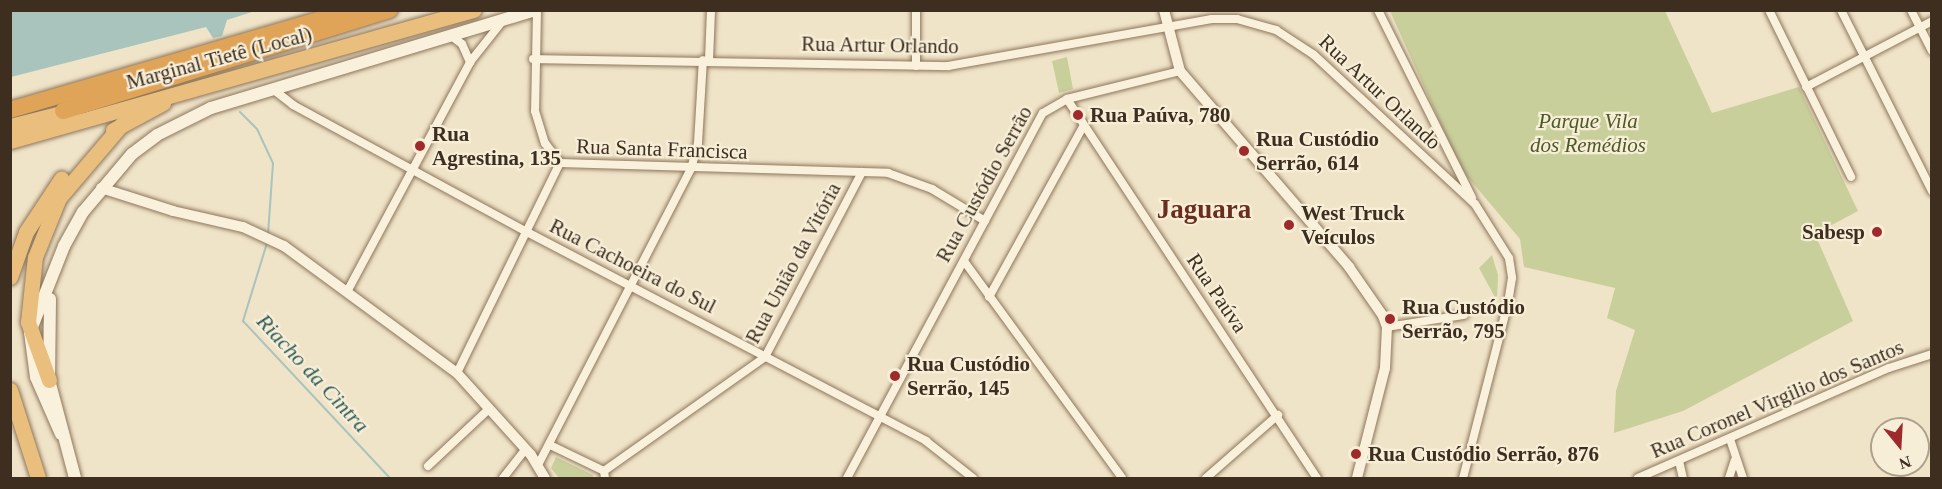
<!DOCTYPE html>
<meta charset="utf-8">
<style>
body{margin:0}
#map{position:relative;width:1942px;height:489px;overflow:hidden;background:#f0e4c8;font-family:"Times New Roman",serif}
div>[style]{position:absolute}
.green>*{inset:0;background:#c9cf9b}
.water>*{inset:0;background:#a9c4bc}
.stream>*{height:2px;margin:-1px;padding:0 1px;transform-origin:1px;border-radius:1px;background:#a9c4bc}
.roads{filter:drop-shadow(0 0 2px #8d765c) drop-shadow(0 0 2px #8d765c)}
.minor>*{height:8px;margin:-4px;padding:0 4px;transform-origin:4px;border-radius:4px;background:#faf1dc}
.tertiary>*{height:10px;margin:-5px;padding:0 5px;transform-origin:5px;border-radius:5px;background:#faf1dc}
.secondary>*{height:12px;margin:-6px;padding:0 6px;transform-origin:6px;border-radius:6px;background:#faf1dc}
.trunk>*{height:15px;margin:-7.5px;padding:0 7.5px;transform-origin:7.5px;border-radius:7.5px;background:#eabe7c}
.motorway>*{height:16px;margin:-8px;padding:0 8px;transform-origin:8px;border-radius:8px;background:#e0a458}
.dots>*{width:16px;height:16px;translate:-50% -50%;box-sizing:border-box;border:3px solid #f7eed8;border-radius:50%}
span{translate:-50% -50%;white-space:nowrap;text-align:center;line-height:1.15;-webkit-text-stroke:4.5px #f7eed8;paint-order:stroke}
.street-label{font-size:21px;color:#3d2e20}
.poi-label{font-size:21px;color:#3d2e20;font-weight:700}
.left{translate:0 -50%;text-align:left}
.right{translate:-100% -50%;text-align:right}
.park-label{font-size:21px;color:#4d5a26;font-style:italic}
.water-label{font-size:22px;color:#2f5d5a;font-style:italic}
.district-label{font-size:27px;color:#6b2e1e;font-weight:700}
.frame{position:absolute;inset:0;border:12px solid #3d2e20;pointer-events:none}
.north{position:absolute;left:1870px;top:417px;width:60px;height:60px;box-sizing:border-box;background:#f7eed8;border:2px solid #ada18e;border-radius:50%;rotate:162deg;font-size:16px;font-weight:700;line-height:24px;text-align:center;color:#3d2e20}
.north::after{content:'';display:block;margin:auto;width:21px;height:27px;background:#9e2a2b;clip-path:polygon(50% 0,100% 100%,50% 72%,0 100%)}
</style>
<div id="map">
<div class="green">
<i style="clip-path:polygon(1390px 11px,1665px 11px,1712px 113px,1799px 87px,1858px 211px,1815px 234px,1853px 321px,1683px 411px,1614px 433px,1616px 391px,1635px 330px,1607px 318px,1615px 288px,1524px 267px,1520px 239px,1461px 169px)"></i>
<i style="clip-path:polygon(1067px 57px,1073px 89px,1059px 93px,1052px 61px)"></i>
<i style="clip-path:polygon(1492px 255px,1498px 275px,1497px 301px,1479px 268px)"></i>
<i style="clip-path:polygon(556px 457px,593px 475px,593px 478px,559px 478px,551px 468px)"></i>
</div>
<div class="water">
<i style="clip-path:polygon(11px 10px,255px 10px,255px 11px,227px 20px,222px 36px,217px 37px,213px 38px,206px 27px,11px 77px)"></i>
</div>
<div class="stream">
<i style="left:240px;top:112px;width:24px;rotate:45deg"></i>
<i style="left:257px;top:129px;width:38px;rotate:65deg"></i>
<i style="left:273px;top:163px;width:71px;rotate:94deg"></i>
<i style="left:267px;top:243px;width:82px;rotate:107.1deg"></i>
<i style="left:243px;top:321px;width:215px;rotate:46.9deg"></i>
</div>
<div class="roads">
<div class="minor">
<i style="left:537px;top:10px;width:101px;rotate:91.1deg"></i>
<i style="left:535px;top:111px;width:34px;rotate:73deg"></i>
<i style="left:545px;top:143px;width:25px;rotate:53deg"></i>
<i style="left:1378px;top:10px;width:210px;rotate:63.4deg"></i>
<i style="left:1769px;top:10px;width:186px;rotate:63.8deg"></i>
<i style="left:1841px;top:10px;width:203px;rotate:63.3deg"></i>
<i style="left:1911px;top:10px;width:46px;rotate:62.9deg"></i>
<i style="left:454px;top:38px;width:10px;rotate:37deg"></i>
<i style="left:462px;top:44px;width:20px;rotate:66deg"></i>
<i style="left:533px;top:59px;width:415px;rotate:1deg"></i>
<i style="left:948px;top:66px;width:268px;rotate:-10.1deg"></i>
<i style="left:1212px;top:19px;width:25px"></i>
<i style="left:1237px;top:19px;width:41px;rotate:15.8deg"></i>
<i style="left:1276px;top:30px;width:45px;rotate:33.3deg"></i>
<i style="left:1314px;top:55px;width:219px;rotate:42.8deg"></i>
<i style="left:1475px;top:204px;width:64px;rotate:57.8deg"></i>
<i style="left:1509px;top:258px;width:20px;rotate:81deg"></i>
<i style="left:1512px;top:278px;width:25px;rotate:99deg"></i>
<i style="left:1508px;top:303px;width:181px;rotate:104.4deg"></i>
<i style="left:709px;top:60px;width:50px;rotate:-87.7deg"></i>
<i style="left:916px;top:66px;width:56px;rotate:-90deg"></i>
<i style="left:1806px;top:87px;width:142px;rotate:-27.6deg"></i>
<i style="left:274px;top:90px;width:24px;rotate:38deg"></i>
<i style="left:293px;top:105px;width:264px;rotate:28.5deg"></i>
<i style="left:525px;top:231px;width:453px;rotate:27.6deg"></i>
<i style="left:926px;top:441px;width:60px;rotate:38.2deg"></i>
<i style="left:1067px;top:99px;width:454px;rotate:56.6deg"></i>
<i style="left:560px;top:163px;width:328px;rotate:1.7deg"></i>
<i style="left:888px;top:173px;width:47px;rotate:20deg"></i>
<i style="left:932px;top:189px;width:62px;rotate:31.1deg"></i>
<i style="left:964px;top:261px;width:268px;rotate:53.9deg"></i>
<i style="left:348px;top:290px;width:259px;rotate:-61.8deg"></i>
<i style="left:470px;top:62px;width:50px;rotate:-51.5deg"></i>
<i style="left:989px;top:297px;width:194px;rotate:-61.1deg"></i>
<i style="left:1387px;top:327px;width:78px;rotate:-8.9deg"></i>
<i style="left:457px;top:373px;width:234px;rotate:-63.9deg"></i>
<i style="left:1730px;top:439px;width:41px;rotate:71.6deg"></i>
<i style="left:550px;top:445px;width:60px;rotate:25.7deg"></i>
<i style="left:604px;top:471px;width:7px;rotate:82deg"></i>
<i style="left:1679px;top:461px;width:17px;rotate:77deg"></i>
<i style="left:538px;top:465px;width:333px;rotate:-62.7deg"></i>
<i style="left:691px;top:169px;width:27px;rotate:-75deg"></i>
<i style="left:698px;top:143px;width:83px;rotate:-86.6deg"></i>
<i style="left:428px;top:466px;width:83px;rotate:-43.1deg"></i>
<i style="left:604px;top:471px;width:197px;rotate:-35.3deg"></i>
<i style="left:765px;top:357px;width:209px;rotate:-62.3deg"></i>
<i style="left:503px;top:478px;width:37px;rotate:-52deg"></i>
<i style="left:847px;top:478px;width:414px;rotate:-61.8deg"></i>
<i style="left:1043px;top:113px;width:28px;rotate:-30deg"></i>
<i style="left:1067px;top:99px;width:116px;rotate:-13.9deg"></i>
<i style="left:1206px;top:478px;width:96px;rotate:-41.2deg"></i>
<i style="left:1638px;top:478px;width:274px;rotate:-23.7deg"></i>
<i style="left:1889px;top:368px;width:45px;rotate:-18deg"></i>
<i style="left:1729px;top:478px;width:19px;rotate:-72deg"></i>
</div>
<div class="tertiary">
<i style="left:1164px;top:10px;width:63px;rotate:75.3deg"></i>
<i style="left:1180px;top:71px;width:259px;rotate:49.2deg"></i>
<i style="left:1349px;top:267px;width:60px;rotate:55.2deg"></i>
<i style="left:1383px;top:316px;width:12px;rotate:70deg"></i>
<i style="left:1387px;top:327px;width:41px;rotate:92.8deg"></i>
<i style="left:1385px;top:368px;width:114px;rotate:104.3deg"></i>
<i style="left:101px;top:188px;width:76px;rotate:17.7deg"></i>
<i style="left:173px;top:211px;width:72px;rotate:12.9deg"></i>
<i style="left:243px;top:227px;width:45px;rotate:24.9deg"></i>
<i style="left:284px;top:246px;width:215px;rotate:36.3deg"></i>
<i style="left:457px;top:373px;width:110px;rotate:47.9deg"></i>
<i style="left:531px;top:455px;width:27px;rotate:59deg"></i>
</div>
<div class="secondary">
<i style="left:50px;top:299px;width:81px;rotate:90.7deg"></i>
<i style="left:49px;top:380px;width:101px;rotate:75.1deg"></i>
<i style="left:61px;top:434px;width:62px;rotate:-113.7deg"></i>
<i style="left:36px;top:377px;width:45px;rotate:-97.6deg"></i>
<i style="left:30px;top:332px;width:92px;rotate:-68.4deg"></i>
<i style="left:64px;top:246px;width:39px;rotate:-61deg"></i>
<i style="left:83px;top:212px;width:76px;rotate:-49.8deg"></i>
<i style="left:132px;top:154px;width:31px;rotate:-37deg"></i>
<i style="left:157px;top:135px;width:60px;rotate:-26.6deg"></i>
<i style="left:211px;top:108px;width:338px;rotate:-16.8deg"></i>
</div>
<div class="trunk">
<i style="left:10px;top:126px;width:65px;rotate:-14.3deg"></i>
<i style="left:113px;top:130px;width:57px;rotate:-28.4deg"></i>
<i style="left:10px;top:141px;width:482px;rotate:-15.8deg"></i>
<i style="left:10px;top:277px;width:48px;rotate:-70.4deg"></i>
<i style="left:26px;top:232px;width:64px;rotate:-56.6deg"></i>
<i style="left:49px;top:380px;width:62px;rotate:-109.9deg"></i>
<i style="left:28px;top:322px;width:65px;rotate:-83.9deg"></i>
<i style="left:35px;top:257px;width:64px;rotate:-67.9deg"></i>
<i style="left:59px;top:198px;width:97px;rotate:-49.6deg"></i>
<i style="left:10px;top:390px;width:92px;rotate:72.3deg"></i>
</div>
<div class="motorway">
<i style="left:10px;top:110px;width:356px;rotate:-16.3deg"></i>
<i style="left:63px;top:111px;width:342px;rotate:-17.2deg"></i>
</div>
</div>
<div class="dots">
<i style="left:1078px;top:115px;background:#9e2a2b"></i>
<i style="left:420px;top:146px;background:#9e2a2b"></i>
<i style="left:1244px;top:151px;background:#9e2a2b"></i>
<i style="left:1289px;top:225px;background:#9e2a2b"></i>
<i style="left:1877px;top:232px;background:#9e2a2b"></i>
<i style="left:1390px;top:319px;background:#9e2a2b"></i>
<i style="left:895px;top:376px;background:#9e2a2b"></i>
<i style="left:1356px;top:454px;background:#9e2a2b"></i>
</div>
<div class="street-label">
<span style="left:880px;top:45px;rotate:1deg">Rua Artur Orlando</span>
<span style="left:219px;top:58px;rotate:-15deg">Marginal Tietê (Local)</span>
<span style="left:1380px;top:92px;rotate:43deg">Rua Artur Orlando</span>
<span style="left:662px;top:149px;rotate:2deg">Rua Santa Francisca</span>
<span style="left:984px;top:184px;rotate:-61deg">Rua Custódio Serrão</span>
<span style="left:793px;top:263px;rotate:-62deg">Rua União da Vitória</span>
<span style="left:633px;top:266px;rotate:27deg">Rua Cachoeira do Sul</span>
<span style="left:1217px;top:293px;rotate:56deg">Rua Paúva</span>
<span style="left:1777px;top:399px;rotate:-23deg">Rua Coronel Virgilio dos Santos</span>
</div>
<div class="poi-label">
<span class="left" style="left:1090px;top:115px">Rua Paúva, 780</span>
<span class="left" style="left:432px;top:146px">Rua<br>Agrestina, 135</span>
<span class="left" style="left:1256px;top:151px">Rua Custódio<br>Serrão, 614</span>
<span class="left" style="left:1301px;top:225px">West Truck<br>Veículos</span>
<span class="right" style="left:1865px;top:232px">Sabesp</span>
<span class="left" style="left:1402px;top:319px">Rua Custódio<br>Serrão, 795</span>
<span class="left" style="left:907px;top:376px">Rua Custódio<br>Serrão, 145</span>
<span class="left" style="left:1368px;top:454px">Rua Custódio Serrão, 876</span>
</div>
<div class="park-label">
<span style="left:1588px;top:133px">Parque Vila<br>dos Remédios</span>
</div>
<div class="water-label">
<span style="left:313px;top:373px;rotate:47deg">Riacho da Cintra</span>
</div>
<div class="district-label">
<span style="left:1204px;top:210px">Jaguara</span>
</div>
<div class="frame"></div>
<div class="north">N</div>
</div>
